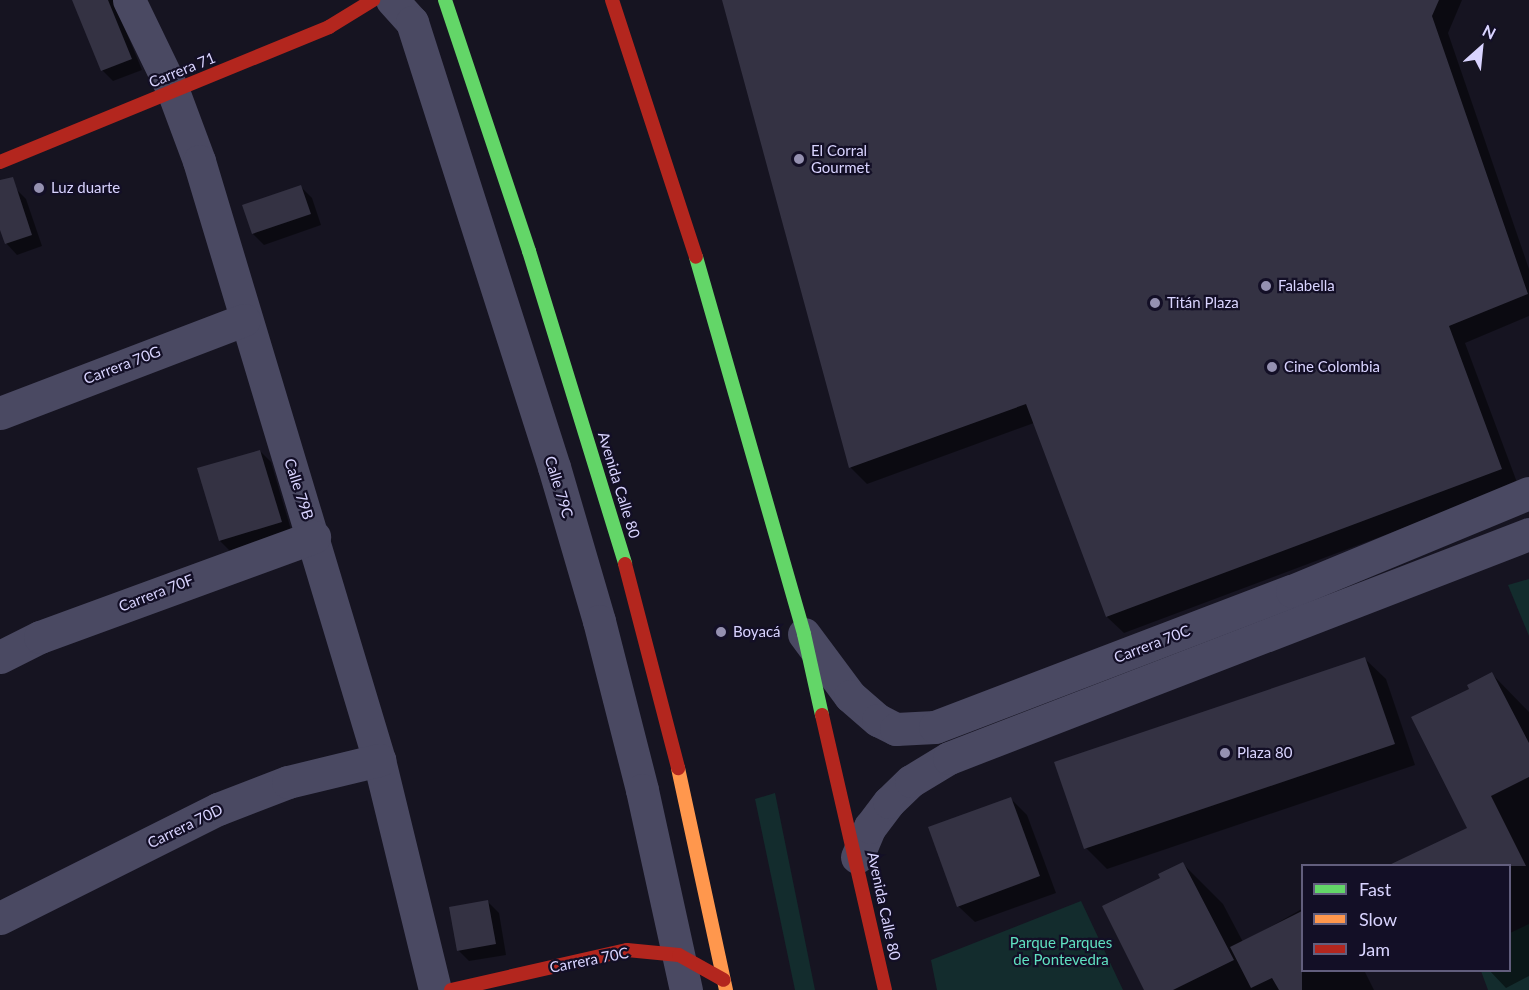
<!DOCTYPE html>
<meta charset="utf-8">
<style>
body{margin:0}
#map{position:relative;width:1529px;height:990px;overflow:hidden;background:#161421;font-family:Lato,sans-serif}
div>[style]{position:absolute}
.green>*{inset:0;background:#132c2d}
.shadow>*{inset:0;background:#0007}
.building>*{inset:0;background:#343243}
.street>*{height:33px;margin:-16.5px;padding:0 16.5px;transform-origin:16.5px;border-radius:16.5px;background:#4a4962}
.fast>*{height:14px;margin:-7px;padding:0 7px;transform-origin:7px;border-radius:7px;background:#63d668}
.slow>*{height:14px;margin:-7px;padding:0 7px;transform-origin:7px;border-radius:7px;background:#ff974d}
.jam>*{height:14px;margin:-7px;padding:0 7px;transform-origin:7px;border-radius:7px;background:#b3261e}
.dots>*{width:16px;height:16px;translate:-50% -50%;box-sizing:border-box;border:3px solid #130f26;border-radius:50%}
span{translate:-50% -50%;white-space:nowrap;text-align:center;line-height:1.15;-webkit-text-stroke:4.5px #130f26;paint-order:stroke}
.street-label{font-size:15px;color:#d9d4ff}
.poi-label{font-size:15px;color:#d9d4ff}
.left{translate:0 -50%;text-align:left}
.park-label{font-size:15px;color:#5fe0c0}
.legend{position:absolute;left:1301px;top:864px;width:210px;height:108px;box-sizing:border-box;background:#130f26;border:2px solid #625e7d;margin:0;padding:8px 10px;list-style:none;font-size:18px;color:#d9d4ff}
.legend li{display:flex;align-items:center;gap:12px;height:30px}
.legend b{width:30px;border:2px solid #625e7d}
.north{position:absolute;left:1451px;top:18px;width:60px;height:60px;-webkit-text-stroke:4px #130f26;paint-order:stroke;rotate:27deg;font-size:16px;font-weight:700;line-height:24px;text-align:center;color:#d9d4ff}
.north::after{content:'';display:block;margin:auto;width:21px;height:27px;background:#d9d4ff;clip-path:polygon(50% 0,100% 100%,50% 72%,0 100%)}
</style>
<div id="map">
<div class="green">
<i style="clip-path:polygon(1529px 579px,1529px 636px,1508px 585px)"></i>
<i style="clip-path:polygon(775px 793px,815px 990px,795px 990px,755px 799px)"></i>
<i style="clip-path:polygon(1081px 901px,1123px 990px,937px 990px,931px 960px)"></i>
<i style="clip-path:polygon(1529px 924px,1529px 990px,1488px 990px,1481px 971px,1510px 970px,1510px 933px)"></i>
</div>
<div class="shadow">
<i style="clip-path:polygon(74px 0,113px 0,142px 70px,113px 81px,102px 70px)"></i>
<i style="clip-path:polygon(723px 0,1462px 0,1448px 33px,1529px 269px,1529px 316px,1465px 343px,1518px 485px,1124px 633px,1107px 617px,1034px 423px,867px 484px,851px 468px)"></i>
<i style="clip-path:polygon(301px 187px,312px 198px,321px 225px,264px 245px,253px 234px,244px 206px)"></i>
<i style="clip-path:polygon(15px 188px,26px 199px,42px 246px,17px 255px,6px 243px,0 225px,0 193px)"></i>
<i style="clip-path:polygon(260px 451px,271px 462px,292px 533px,231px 552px,220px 541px)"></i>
<i style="clip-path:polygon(1364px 658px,1386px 679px,1415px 765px,1107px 869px,1086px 848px)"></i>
<i style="clip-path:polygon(1492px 674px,1529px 712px,1529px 976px,1506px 988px,1489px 970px,1510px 970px,1510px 866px,1469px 828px,1471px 690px)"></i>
<i style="clip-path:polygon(1010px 798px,1027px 815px,1056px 893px,975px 922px,958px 906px)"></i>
<i style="clip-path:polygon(1183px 864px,1223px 904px,1243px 942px,1302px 909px,1302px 970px,1364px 970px,1374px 990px,1146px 990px,1162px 879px)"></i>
<i style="clip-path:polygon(488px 902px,499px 913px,506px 955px,469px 961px,458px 950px)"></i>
</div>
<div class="building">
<i style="clip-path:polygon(72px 0,108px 0,132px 59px,101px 71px)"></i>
<i style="clip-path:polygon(722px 0,1439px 0,1432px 16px,1528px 294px,1449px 326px,1502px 469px,1106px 617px,1026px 404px,849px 468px)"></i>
<i style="clip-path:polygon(13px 177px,32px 235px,5px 244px,0 230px,0 180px)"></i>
<i style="clip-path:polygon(301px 185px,311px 214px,252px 234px,242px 205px)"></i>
<i style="clip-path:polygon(260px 450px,282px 522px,219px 541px,197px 468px)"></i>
<i style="clip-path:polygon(1365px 657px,1395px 744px,1084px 849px,1054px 762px)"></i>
<i style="clip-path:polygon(1492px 672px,1529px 743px,1529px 777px,1491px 796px,1526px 866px,1387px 866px,1467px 828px,1411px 717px,1469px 689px,1467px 685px)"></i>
<i style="clip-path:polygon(1011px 797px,1040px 876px,957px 907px,928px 827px)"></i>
<i style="clip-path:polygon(1183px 862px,1234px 960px,1173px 990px,1144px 990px,1102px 906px,1160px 878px,1158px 874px)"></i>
<i style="clip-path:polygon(488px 900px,496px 944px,457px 951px,449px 907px)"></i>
<i style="clip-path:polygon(1302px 911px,1302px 990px,1279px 990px,1272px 978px,1251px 988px,1230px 947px)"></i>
</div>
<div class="street">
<i style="left:129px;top:0;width:101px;rotate:64.2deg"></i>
<i style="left:173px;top:91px;width:75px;rotate:69.6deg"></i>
<i style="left:199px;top:161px;width:625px;rotate:73.27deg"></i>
<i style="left:379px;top:760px;width:237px;rotate:76.3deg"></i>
<i style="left:392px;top:0;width:30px;rotate:48deg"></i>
<i style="left:412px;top:22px;width:467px;rotate:72.3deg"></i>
<i style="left:554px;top:467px;width:160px;rotate:73.7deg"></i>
<i style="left:599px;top:621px;width:174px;rotate:75.7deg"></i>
<i style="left:642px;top:790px;width:205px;rotate:77.6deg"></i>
<i style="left:0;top:413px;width:261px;rotate:-20.9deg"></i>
<i style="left:804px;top:634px;width:77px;rotate:53.4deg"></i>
<i style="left:850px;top:696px;width:37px;rotate:41deg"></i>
<i style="left:878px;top:720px;width:20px;rotate:27deg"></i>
<i style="left:896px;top:729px;width:39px;rotate:-3deg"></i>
<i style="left:935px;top:727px;width:382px;rotate:-20.9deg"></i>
<i style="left:1292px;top:591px;width:256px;rotate:-22.5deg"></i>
<i style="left:0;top:657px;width:45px;rotate:-26.6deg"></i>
<i style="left:40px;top:637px;width:292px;rotate:-20.1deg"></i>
<i style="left:857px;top:857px;width:33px;rotate:-67deg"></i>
<i style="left:870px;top:827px;width:31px;rotate:-53deg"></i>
<i style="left:889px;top:802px;width:30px;rotate:-44deg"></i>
<i style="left:911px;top:781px;width:44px;rotate:-31.2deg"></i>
<i style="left:949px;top:758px;width:622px;rotate:-21.12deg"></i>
<i style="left:0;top:918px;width:244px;rotate:-26.6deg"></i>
<i style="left:218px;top:809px;width:75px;rotate:-21.1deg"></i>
<i style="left:288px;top:782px;width:94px;rotate:-13.6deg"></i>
</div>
<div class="fast">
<i style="left:445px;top:0;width:265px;rotate:71.5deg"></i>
<i style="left:529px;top:251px;width:327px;rotate:72.9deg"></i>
<i style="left:696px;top:257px;width:392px;rotate:74deg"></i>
<i style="left:804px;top:634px;width:83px;rotate:77.5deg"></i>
</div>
<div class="slow">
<i style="left:678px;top:768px;width:227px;rotate:77.8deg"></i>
</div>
<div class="jam">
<i style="left:612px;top:0;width:270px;rotate:71.9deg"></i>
<i style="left:0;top:162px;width:356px;rotate:-22.3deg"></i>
<i style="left:329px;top:27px;width:52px;rotate:-31.5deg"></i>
<i style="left:625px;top:564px;width:211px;rotate:75.4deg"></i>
<i style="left:822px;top:715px;width:282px;rotate:77.1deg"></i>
<i style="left:451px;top:990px;width:180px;rotate:-12.8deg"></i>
<i style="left:627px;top:950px;width:52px;rotate:5.5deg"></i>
<i style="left:679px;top:955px;width:51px;rotate:29.1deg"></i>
</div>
<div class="dots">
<i style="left:799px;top:159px;background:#9591b1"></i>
<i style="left:39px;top:188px;background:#9591b1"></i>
<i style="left:1266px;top:286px;background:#9591b1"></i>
<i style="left:1155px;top:303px;background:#9591b1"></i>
<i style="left:1272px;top:367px;background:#9591b1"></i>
<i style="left:721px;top:632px;background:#9591b1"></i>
<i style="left:1225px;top:753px;background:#9591b1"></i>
</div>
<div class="street-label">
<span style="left:182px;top:70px;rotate:-22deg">Carrera 71</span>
<span style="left:122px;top:365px;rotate:-21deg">Carrera 70G</span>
<span style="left:619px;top:485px;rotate:73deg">Avenida Calle 80</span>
<span style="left:559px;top:487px;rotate:73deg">Calle 79C</span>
<span style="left:299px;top:489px;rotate:72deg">Calle 79B</span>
<span style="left:156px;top:593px;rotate:-21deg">Carrera 70F</span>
<span style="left:1152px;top:644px;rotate:-21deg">Carrera 70C</span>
<span style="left:185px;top:826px;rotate:-26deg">Carrera 70D</span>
<span style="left:884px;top:906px;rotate:78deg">Avenida Calle 80</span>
<span style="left:589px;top:960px;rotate:-11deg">Carrera 70C</span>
</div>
<div class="poi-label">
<span class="left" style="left:811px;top:159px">El Corral<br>Gourmet</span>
<span class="left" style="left:51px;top:188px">Luz duarte</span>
<span class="left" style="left:1278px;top:286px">Falabella</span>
<span class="left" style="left:1167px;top:303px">Titán Plaza</span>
<span class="left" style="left:1284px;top:367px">Cine Colombia</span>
<span class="left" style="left:733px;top:632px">Boyacá</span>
<span class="left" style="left:1237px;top:753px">Plaza 80</span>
</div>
<div class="park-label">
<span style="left:1061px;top:951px">Parque Parques<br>de Pontevedra</span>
</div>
<ul class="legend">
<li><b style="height:8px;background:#63d668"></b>Fast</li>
<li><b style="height:8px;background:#ff974d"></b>Slow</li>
<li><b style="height:8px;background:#b3261e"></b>Jam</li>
</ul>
<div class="north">N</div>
</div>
